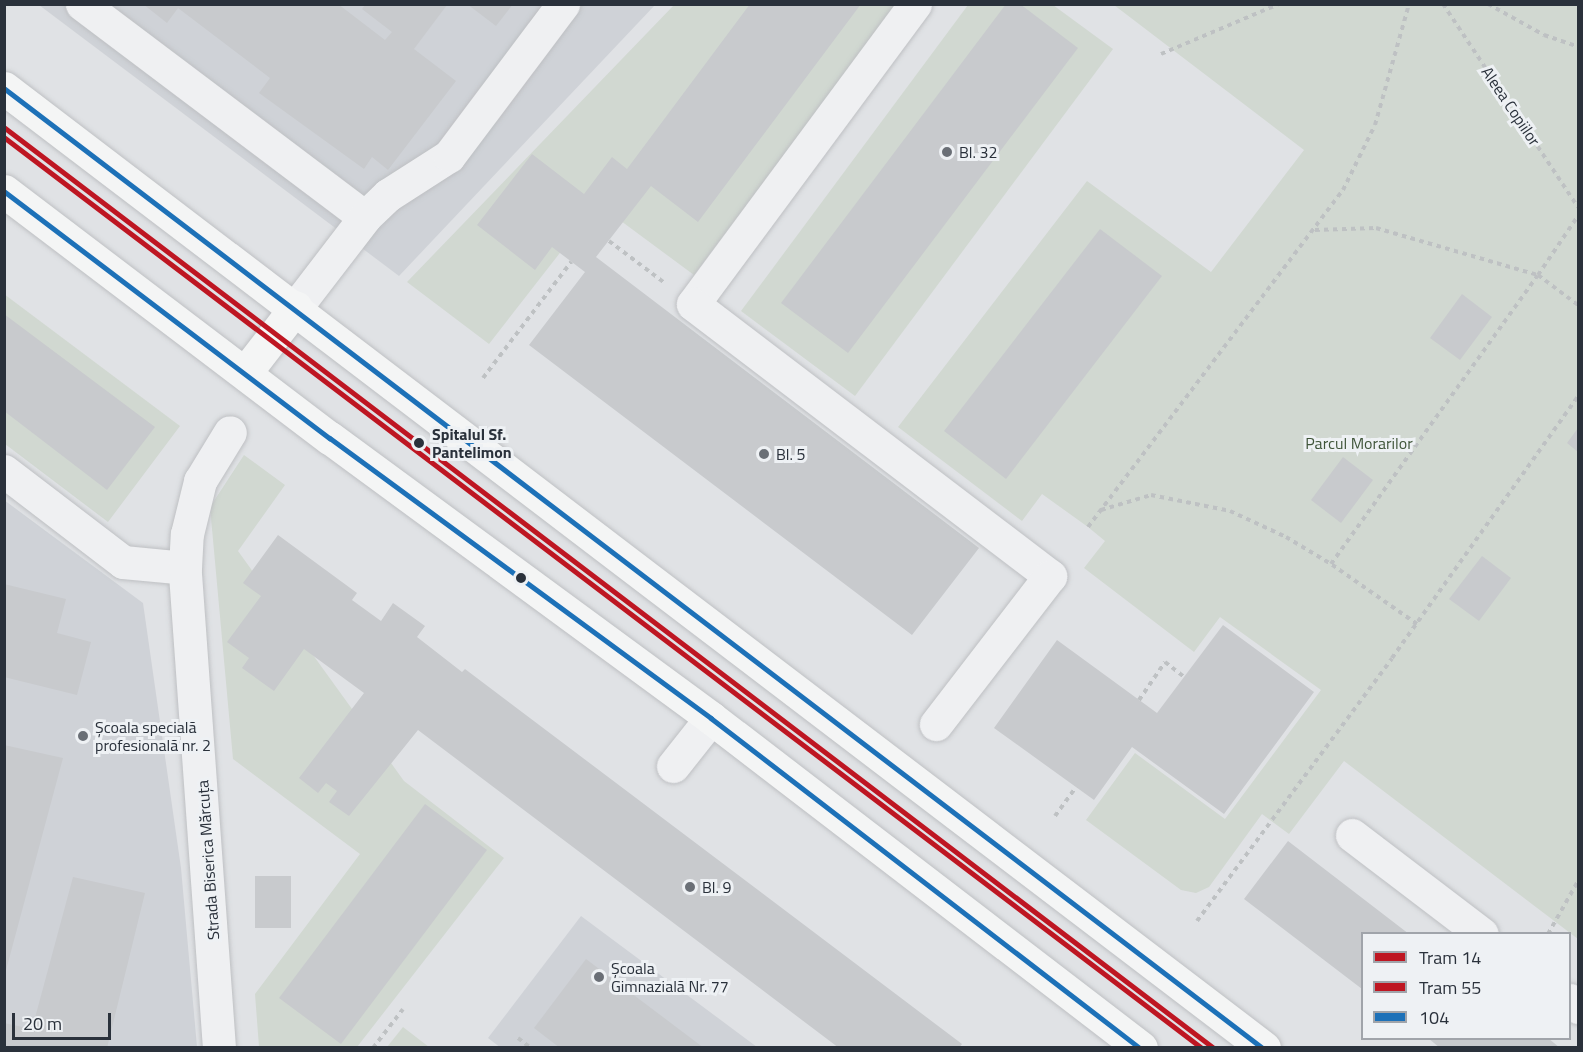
<!DOCTYPE html>
<meta charset="utf-8">
<style>
body{margin:0}
#map{position:relative;width:1583px;height:1052px;overflow:hidden;background:#e0e2e5;font-family:"Titillium Web",sans-serif}
div>[style]{position:absolute}
.built>*{inset:0;background:#cfd2d7}
.green>*{inset:0;background:#d1d8d1}
.building>*{inset:0;background:#c8cacd}
.path>*{height:4px;margin-top:-2px;transform-origin:0;background:repeating-linear-gradient(90deg,#bec1c3 0 4.5px,transparent 0 9px)}
.roads{filter:drop-shadow(0 0 2px #bec0c3) drop-shadow(0 0 2px #bec0c3)}
.minor>*{height:33px;margin:-16.5px;padding:0 16.5px;transform-origin:16.5px;border-radius:16.5px;background:#eff0f2}
.major>*{height:33px;margin:-16.5px;padding:0 16.5px;transform-origin:16.5px;border-radius:16.5px;background:#f4f5f5}
.bus-1>*{height:4.5px;margin:-2.25px;padding:0 2.25px;transform-origin:2.25px;border-radius:2.25px;background:#1d71b8}
.tram-1>*{height:4.5px;margin:-2.25px;padding:0 2.25px;transform-origin:2.25px;border-radius:2.25px;background:#be1622}
.tram-2>*{height:4.5px;margin:-2.25px;padding:0 2.25px;transform-origin:2.25px;border-radius:2.25px;background:#be1622}
.dots>*{width:16px;height:16px;translate:-50% -50%;box-sizing:border-box;border:3px solid #eef1f4;border-radius:50%}
span{translate:-50% -50%;white-space:nowrap;text-align:center;line-height:1.15;-webkit-text-stroke:6px #eef1f4;paint-order:stroke}
.street-label{font-size:16px;color:#2a313b}
.poi-label{font-size:16px;color:#2a313b}
.left{translate:0 -50%;text-align:left}
.stop-label{font-size:16px;color:#2a313b;font-weight:700}
.park-label{font-size:16px;color:#3f5539}
.frame{position:absolute;inset:0;border:6px solid #2a313b;pointer-events:none}
.legend{position:absolute;left:1361px;top:932px;width:210px;height:108px;box-sizing:border-box;background:#eef1f4;border:2px solid #a0a4aa;margin:0;padding:8px 10px;list-style:none;font-size:18px;color:#2a313b}
.legend li{display:flex;align-items:center;gap:12px;height:30px}
.legend b{width:30px;border:2px solid #a0a4aa}
.scale{position:absolute;left:12px;top:1013px;width:99px;height:27px;box-sizing:border-box;border:3px solid #2a313b;border-top:0;padding-left:8px;font-size:18px;line-height:21px;white-space:nowrap;color:#2a313b;-webkit-text-stroke:4px #eef1f4;paint-order:stroke}
</style>
<div id="map">
<div class="built">
<i style="clip-path:polygon(39px 5px,655px 5px,399px 276px)"></i>
<i style="clip-path:polygon(4px 500px,143px 603px,181px 868px,197px 1047px,5px 1047px)"></i>
<i style="clip-path:polygon(581px 916px,757px 1047px,501px 1048px,488px 1038px)"></i>
</div>
<div class="green">
<i style="clip-path:polygon(674px 5px,896px 5px,694px 275px,598px 204px,489px 344px,407px 282px)"></i>
<i style="clip-path:polygon(968px 5px,1053px 5px,1113px 49px,855px 396px,741px 311px)"></i>
<i style="clip-path:polygon(1114px 5px,1578px 5px,1578px 939px,1344px 761px,1289px 834px,1262px 814px,1209px 887px,1196px 893px,1181px 890px,1086px 820px,1135px 753px,1225px 819px,1321px 690px,1220px 617px,1194px 652px,1084px 568px,1105px 541px,1088px 527px,1042px 494px,1022px 521px,898px 427px,1087px 181px,1211px 272px,1304px 150px)"></i>
<i style="clip-path:polygon(4px 294px,180px 426px,108px 522px,5px 444px)"></i>
<i style="clip-path:polygon(244px 455px,285px 485px,238px 551px,404px 781px,504px 858px,357px 1047px,259px 1047px,255px 994px,360px 854px,233px 759px,210px 507px)"></i>
<i style="clip-path:polygon(403px 1027px,429px 1047px,387px 1047px)"></i>
</div>
<div class="building">
<i style="clip-path:polygon(143px 4px,338px 4px,385px 40px,392px 32px,362px 9px,365px 5px,447px 5px,414px 49px,456px 81px,388px 170px,372px 157px,364px 169px,259px 93px,270px 78px,178px 8px,167px 23px)"></i>
<i style="clip-path:polygon(467px 4px,513px 4px,496px 26px)"></i>
<i style="clip-path:polygon(750px 4px,861px 4px,698px 222px,651px 186px,596px 257px,979px 548px,912px 635px,529px 345px,585px 272px,552px 247px,535px 270px,477px 225px,532px 154px,584px 194px,612px 157px,627px 169px)"></i>
<i style="clip-path:polygon(1006px 4px,1020px 4px,1078px 48px,848px 353px,781px 303px)"></i>
<i style="clip-path:polygon(1100px 229px,1162px 276px,1006px 479px,944px 431px)"></i>
<i style="clip-path:polygon(1462px 294px,1492px 317px,1460px 360px,1430px 338px)"></i>
<i style="clip-path:polygon(4px 314px,155px 427px,107px 490px,4px 411px)"></i>
<i style="clip-path:polygon(1578px 428px,1578px 452px,1567px 443px)"></i>
<i style="clip-path:polygon(1343px 457px,1373px 480px,1341px 523px,1311px 500px)"></i>
<i style="clip-path:polygon(278px 535px,357px 593px,352px 600px,381px 621px,393px 603px,425px 626px,417px 637px,462px 672px,465px 669px,962px 1044px,959px 1048px,839px 1048px,418px 730px,349px 816px,329px 802px,337px 791px,326px 783px,318px 793px,299px 778px,364px 693px,304px 649px,274px 691px,242px 668px,249px 658px,227px 642px,261px 596px,243px 583px)"></i>
<i style="clip-path:polygon(1482px 556px,1511px 578px,1479px 621px,1449px 599px)"></i>
<i style="clip-path:polygon(4px 584px,66px 599px,57px 633px,91px 642px,77px 695px,4px 677px)"></i>
<i style="clip-path:polygon(1223px 625px,1314px 692px,1224px 814px,1132px 747px,1094px 800px,994px 728px,1057px 640px,1157px 713px)"></i>
<i style="clip-path:polygon(4px 745px,63px 758px,5px 974px,4px 974px)"></i>
<i style="clip-path:polygon(425px 804px,487px 850px,341px 1044px,279px 998px)"></i>
<i style="clip-path:polygon(1288px 841px,1409px 934px,1362px 934px,1362px 989px,1244px 899px)"></i>
<i style="clip-path:polygon(255px 876px,291px 876px,291px 928px,255px 928px)"></i>
<i style="clip-path:polygon(73px 877px,145px 893px,107px 1048px,4px 1048px,4px 1023px,32px 1029px)"></i>
<i style="clip-path:polygon(586px 959px,704px 1048px,560px 1048px,534px 1028px)"></i>
<i style="clip-path:polygon(1428px 1038px,1548px 1038px,1560px 1048px,1440px 1048px)"></i>
</div>
<div class="path">
<i style="left:1443px;top:4px;width:244px;rotate:56.4deg"></i>
<i style="left:1488px;top:4px;width:64px;rotate:29deg"></i>
<i style="left:1544px;top:35px;width:36px;rotate:19deg"></i>
<i style="left:1161px;top:54px;width:128px;rotate:-23deg"></i>
<i style="left:1315px;top:230px;width:61px;rotate:-1.9deg"></i>
<i style="left:1376px;top:228px;width:169px;rotate:16.2deg"></i>
<i style="left:1538px;top:275px;width:71px;rotate:-55.9deg"></i>
<i style="left:609px;top:241px;width:71px;rotate:37deg"></i>
<i style="left:483px;top:378px;width:146px;rotate:-52.8deg"></i>
<i style="left:1101px;top:510px;width:52px;rotate:-16.7deg"></i>
<i style="left:1151px;top:495px;width:81px;rotate:11.4deg"></i>
<i style="left:1230px;top:511px;width:62px;rotate:24.9deg"></i>
<i style="left:1286px;top:537px;width:52px;rotate:31deg"></i>
<i style="left:1088px;top:527px;width:423px;rotate:-52.9deg"></i>
<i style="left:1343px;top:190px;width:72px;rotate:-63.8deg"></i>
<i style="left:1375px;top:125px;width:126px;rotate:-74.3deg"></i>
<i style="left:1417px;top:624px;width:105px;rotate:-145.1deg"></i>
<i style="left:1331px;top:564px;width:355px;rotate:-54.4deg"></i>
<i style="left:1538px;top:275px;width:50px;rotate:36.9deg"></i>
<i style="left:1139px;top:700px;width:46px;rotate:-55.6deg"></i>
<i style="left:1165px;top:662px;width:24px;rotate:38deg"></i>
<i style="left:1055px;top:816px;width:36px;rotate:-54deg"></i>
<i style="left:1197px;top:921px;width:327px;rotate:-53.4deg"></i>
<i style="left:1392px;top:658px;width:321px;rotate:-54.6deg"></i>
<i style="left:1548px;top:934px;width:61px;rotate:-60.5deg"></i>
<i style="left:518px;top:1038px;width:16px;rotate:38deg"></i>
<i style="left:373px;top:1048px;width:49px;rotate:-52.4deg"></i>
</div>
<div class="roads">
<div class="minor">
<i style="left:82px;top:4px;width:354px;rotate:37deg"></i>
<i style="left:915px;top:4px;width:373px;rotate:126.5deg"></i>
<i style="left:693px;top:304px;width:449px;rotate:37.3deg"></i>
<i style="left:1050px;top:576px;width:187px;rotate:127.6deg"></i>
<i style="left:296px;top:307px;width:113px;rotate:-52.5deg"></i>
<i style="left:365px;top:217px;width:32px;rotate:-44deg"></i>
<i style="left:388px;top:195px;width:72px;rotate:-32.6deg"></i>
<i style="left:449px;top:156px;width:190px;rotate:-53.1deg"></i>
<i style="left:4px;top:471px;width:150px;rotate:37.4deg"></i>
<i style="left:123px;top:562px;width:62px;rotate:5.5deg"></i>
<i style="left:673px;top:766px;width:61px;rotate:-51.6deg"></i>
<i style="left:1352px;top:835px;width:163px;rotate:37.3deg"></i>
<i style="left:1570px;top:1000px;width:11px;rotate:41deg"></i>
<i style="left:219px;top:1048px;width:481px;rotate:-94.1deg"></i>
<i style="left:185px;top:568px;width:34px;rotate:-87deg"></i>
<i style="left:187px;top:534px;width:55px;rotate:-76.2deg"></i>
<i style="left:200px;top:481px;width:57px;rotate:-58.5deg"></i>
</div>
<div class="major">
<i style="left:4px;top:88px;width:1584px;rotate:37.3deg"></i>
<i style="left:4px;top:191px;width:409px;rotate:37.2deg"></i>
<i style="left:330px;top:438px;width:473px;rotate:36.3deg"></i>
<i style="left:711px;top:718px;width:542px;rotate:37.5deg"></i>
<i style="left:245px;top:373px;width:83px;rotate:-52.3deg"></i>
</div>
</div>
<div class="bus-1">
<i style="left:4px;top:88px;width:1583px;rotate:37.33deg"></i>
<i style="left:4px;top:191px;width:409px;rotate:37.2deg"></i>
<i style="left:330px;top:438px;width:473px;rotate:36.3deg"></i>
<i style="left:711px;top:718px;width:541px;rotate:37.57deg"></i>
</div>
<div class="tram-1">
<i style="left:4px;top:127px;width:1521px;rotate:37.28deg"></i>
</div>
<div class="tram-2">
<i style="left:4px;top:137px;width:1505px;rotate:37.25deg"></i>
</div>
<div class="dots">
<i style="left:947px;top:152px;background:#6a6f76"></i>
<i style="left:419px;top:443px;background:#2a313b"></i>
<i style="left:764px;top:454px;background:#6a6f76"></i>
<i style="left:521px;top:578px;background:#2a313b"></i>
<i style="left:83px;top:736px;background:#6a6f76"></i>
<i style="left:690px;top:887px;background:#6a6f76"></i>
<i style="left:599px;top:977px;background:#6a6f76"></i>
</div>
<div class="street-label">
<span style="left:1511px;top:106px;rotate:56deg">Aleea Copiilor</span>
<span style="left:208px;top:860px;rotate:-94deg">Strada Biserica Mărcuța</span>
</div>
<div class="poi-label">
<span class="left" style="left:959px;top:152px">Bl. 32</span>
<span class="left" style="left:776px;top:454px">Bl. 5</span>
<span class="left" style="left:95px;top:736px">Şcoala specială<br>profesională nr. 2</span>
<span class="left" style="left:702px;top:887px">Bl. 9</span>
<span class="left" style="left:611px;top:977px">Școala<br>Gimnazială Nr. 77</span>
</div>
<div class="stop-label">
<span class="left" style="left:432px;top:443px">Spitalul Sf.<br>Pantelimon</span>
</div>
<div class="park-label">
<span style="left:1359px;top:443px">Parcul Morarilor</span>
</div>
<div class="frame"></div>
<ul class="legend">
<li><b style="height:8px;background:#be1622"></b>Tram 14</li>
<li><b style="height:8px;background:#be1622"></b>Tram 55</li>
<li><b style="height:8px;background:#1d71b8"></b>104</li>
</ul>
<div class="scale">20 m</div>
</div>
